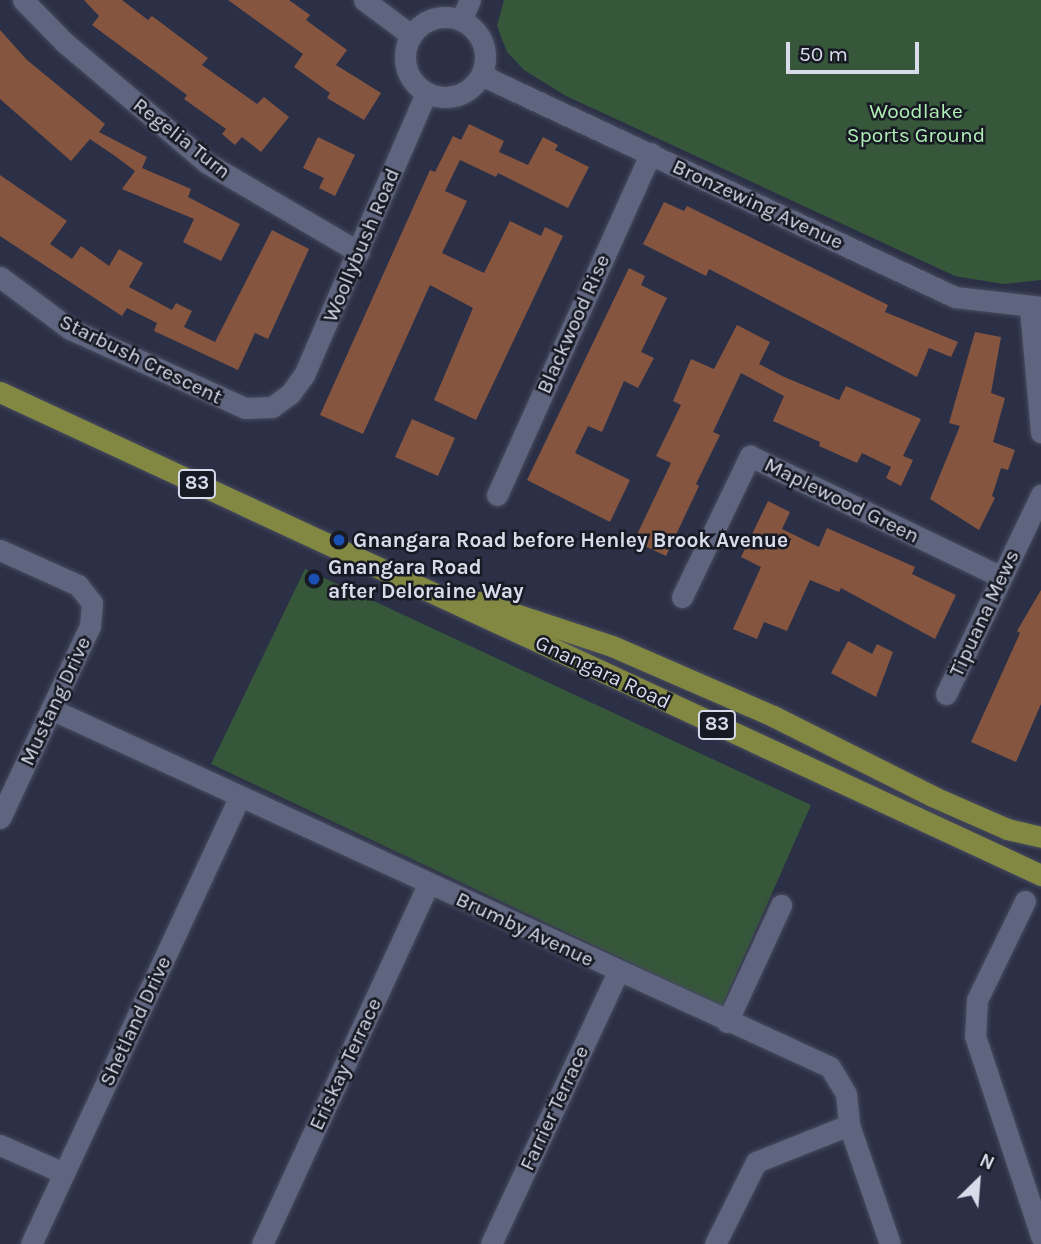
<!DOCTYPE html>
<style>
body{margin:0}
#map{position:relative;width:1041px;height:1244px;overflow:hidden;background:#2c3047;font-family:Karla,sans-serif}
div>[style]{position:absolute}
.green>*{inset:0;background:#36573a}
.building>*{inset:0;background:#855540}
.roads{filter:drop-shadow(0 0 2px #474b5e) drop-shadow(0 0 2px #474b5e)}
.minor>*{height:21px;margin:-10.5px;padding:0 10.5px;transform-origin:10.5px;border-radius:10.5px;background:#5f657f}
.minor>.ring{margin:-10.5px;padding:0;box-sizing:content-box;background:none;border:21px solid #5f657f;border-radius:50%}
.major>*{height:21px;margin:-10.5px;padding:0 10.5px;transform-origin:10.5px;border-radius:10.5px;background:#828741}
.dots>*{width:19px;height:19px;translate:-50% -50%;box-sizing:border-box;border:4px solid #171923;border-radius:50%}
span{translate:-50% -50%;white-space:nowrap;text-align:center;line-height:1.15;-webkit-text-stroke:5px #171923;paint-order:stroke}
.shield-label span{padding:2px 5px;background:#171923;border:2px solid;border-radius:5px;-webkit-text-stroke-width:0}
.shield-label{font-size:19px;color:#d7dbea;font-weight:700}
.park-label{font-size:21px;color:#afefb5}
.street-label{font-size:21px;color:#d7dbea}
.poi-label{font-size:21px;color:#d7dbea;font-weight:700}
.left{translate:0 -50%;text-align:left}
.north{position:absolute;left:943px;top:1146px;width:70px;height:70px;-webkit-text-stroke:5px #171923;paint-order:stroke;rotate:25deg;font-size:19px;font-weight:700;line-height:28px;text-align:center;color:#d7dbea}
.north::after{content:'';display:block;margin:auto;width:24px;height:32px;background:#d7dbea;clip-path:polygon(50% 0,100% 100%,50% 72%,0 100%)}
.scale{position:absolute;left:786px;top:42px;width:133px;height:32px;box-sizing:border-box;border:4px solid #d7dbea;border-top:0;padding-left:9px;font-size:21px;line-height:24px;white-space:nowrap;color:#d7dbea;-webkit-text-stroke:5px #171923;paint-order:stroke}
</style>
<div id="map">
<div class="green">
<i style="clip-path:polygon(504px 0,1041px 0,1041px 280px,1003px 284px,955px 276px,566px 96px,524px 70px,507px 52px,497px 26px)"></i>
<i style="clip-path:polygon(305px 569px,811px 805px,722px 1006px,211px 764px)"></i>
</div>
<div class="building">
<i style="clip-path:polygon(84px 0,122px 0,148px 20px,152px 16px,208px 58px,202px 65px,257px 104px,264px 97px,289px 117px,261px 152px,242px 137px,235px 145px,222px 134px,226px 129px,184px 99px,187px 95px,92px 25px,99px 16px)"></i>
<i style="clip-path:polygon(228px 0,289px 0,310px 15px,306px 20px,347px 50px,336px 65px,381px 93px,364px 120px,327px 98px,330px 93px,294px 67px,303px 54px)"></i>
<i style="clip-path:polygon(0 30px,27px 60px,105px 124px,99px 132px,147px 157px,142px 168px,191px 189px,188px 197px,240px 224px,221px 261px,183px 242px,194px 219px,122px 189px,135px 171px,115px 156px,90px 139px,71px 161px,0 99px)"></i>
<i style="clip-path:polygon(469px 124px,504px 141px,499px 152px,528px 165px,543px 137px,558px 145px,555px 150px,589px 167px,568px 208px,498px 173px,496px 177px,460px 160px,445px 191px,467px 201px,442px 253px,484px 273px,510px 221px,541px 236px,545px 227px,563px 236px,476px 420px,434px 400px,473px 308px,430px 285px,363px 434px,320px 415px,430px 170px,435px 172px,453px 136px,461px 140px)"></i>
<i style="clip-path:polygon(318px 137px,355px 155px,335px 196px,319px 188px,324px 178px,303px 168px)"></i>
<i style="clip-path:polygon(0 175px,67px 221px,50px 244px,72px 259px,81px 246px,109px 266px,119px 249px,143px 263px,129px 287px,172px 310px,176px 303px,192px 311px,184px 327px,215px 342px,272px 230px,309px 249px,268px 339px,255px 333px,238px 370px,154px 331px,157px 323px,127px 308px,122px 316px,0 236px)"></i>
<i style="clip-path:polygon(664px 202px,684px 211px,687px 206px,888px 305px,885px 312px,958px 342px,951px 357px,929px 348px,917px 377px,709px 269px,706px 276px,643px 244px)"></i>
<i style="clip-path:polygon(629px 268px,645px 276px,641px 285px,667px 298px,641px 352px,654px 358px,638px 388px,624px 381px,602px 432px,588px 426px,575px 453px,630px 480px,610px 522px,527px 480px)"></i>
<i style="clip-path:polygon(737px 325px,770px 342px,759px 364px,782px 376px,839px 400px,846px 386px,921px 419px,903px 456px,913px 460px,901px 486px,886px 478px,891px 467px,862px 453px,857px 463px,819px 446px,820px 442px,773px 421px,784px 396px,741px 373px,713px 432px,720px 435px,696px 484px,699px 486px,666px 556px,634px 541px,671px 463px,656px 456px,681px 405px,673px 401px,691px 359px,714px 369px)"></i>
<i style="clip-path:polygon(975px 332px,1001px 337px,991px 393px,1005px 398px,993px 442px,1015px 450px,1008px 470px,1001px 468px,992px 496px,995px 498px,979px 530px,930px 499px,960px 426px,949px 423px)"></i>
<i style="clip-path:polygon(412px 419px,455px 438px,438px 476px,395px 457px)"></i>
<i style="clip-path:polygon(768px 501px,790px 512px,782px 529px,819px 547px,827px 528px,915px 567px,912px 574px,956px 595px,935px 639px,841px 588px,839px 592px,810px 580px,787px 631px,764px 622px,757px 639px,733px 629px,761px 567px,741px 557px)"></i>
<i style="clip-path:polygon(1041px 590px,1041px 704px,1016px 762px,971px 742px,1020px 633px,1017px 631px)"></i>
<i style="clip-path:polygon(848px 641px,872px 654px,877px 644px,893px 652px,876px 697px,831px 673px)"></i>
</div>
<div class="roads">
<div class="minor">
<i style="left:23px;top:0;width:59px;rotate:45.7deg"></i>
<i style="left:64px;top:42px;width:187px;rotate:40.2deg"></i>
<i style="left:207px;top:163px;width:176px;rotate:30.4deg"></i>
<i style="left:364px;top:0;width:59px;rotate:36.7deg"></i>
<i class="ring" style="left:405px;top:17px;width:59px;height:59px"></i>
<i style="left:461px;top:20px;width:22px;rotate:-66deg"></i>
<i style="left:481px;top:75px;width:523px;rotate:25.1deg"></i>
<i style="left:955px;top:297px;width:87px;rotate:6.6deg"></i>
<i style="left:0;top:277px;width:87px;rotate:36.6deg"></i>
<i style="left:70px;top:329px;width:192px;rotate:24.3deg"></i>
<i style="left:245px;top:408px;width:27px;rotate:-2deg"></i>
<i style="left:272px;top:407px;width:22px;rotate:-36deg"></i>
<i style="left:290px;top:394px;width:24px;rotate:-54deg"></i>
<i style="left:304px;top:375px;width:307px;rotate:-66.6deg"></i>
<i style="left:1030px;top:309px;width:124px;rotate:84.9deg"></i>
<i style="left:497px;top:495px;width:375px;rotate:-65.8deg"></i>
<i style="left:0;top:550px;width:85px;rotate:24.2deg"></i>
<i style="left:78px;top:585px;width:23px;rotate:52deg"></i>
<i style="left:92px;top:603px;width:23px;rotate:95deg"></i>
<i style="left:90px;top:626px;width:212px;rotate:115.1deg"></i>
<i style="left:682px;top:597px;width:157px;rotate:-64.3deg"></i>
<i style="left:750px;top:456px;width:279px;rotate:25.7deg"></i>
<i style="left:946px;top:694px;width:221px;rotate:-64.5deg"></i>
<i style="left:51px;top:709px;width:857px;rotate:24.68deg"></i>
<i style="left:830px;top:1067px;width:31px;rotate:59deg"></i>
<i style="left:846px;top:1094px;width:31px;rotate:84deg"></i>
<i style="left:849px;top:1125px;width:126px;rotate:71deg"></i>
<i style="left:1025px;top:901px;width:110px;rotate:115.9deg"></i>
<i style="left:977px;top:1000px;width:36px;rotate:93deg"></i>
<i style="left:975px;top:1036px;width:211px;rotate:71.7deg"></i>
<i style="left:727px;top:1022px;width:129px;rotate:-65.2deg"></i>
<i style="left:0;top:1145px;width:70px;rotate:23.6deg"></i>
<i style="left:31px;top:1244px;width:492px;rotate:-65deg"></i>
<i style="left:262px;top:1244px;width:396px;rotate:-65.2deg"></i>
<i style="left:491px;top:1244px;width:300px;rotate:-65deg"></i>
<i style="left:715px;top:1244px;width:92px;rotate:-63.4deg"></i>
<i style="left:756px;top:1162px;width:100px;rotate:-21.7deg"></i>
</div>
<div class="major">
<i style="left:0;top:392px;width:1148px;rotate:24.89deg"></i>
<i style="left:479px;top:602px;width:140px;rotate:18.3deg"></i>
<i style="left:612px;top:646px;width:176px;rotate:23.5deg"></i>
<i style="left:773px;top:716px;width:178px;rotate:26.7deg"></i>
<i style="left:932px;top:796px;width:82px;rotate:23.7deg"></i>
<i style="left:1007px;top:829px;width:35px;rotate:13deg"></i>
</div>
</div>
<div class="dots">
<i style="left:339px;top:540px;background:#1a4fb4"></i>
<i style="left:314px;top:579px;background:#1a4fb4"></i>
</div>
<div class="shield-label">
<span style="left:197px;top:484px">83</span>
<span style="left:717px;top:725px">83</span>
</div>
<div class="park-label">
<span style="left:916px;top:123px">Woodlake<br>Sports Ground</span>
</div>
<div class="street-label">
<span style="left:182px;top:138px;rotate:38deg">Regelia Turn</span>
<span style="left:758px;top:204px;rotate:25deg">Bronzewing Avenue</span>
<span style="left:361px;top:245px;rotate:-67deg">Woollybush Road</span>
<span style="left:573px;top:324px;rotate:-66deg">Blackwood Rise</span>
<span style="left:141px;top:359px;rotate:26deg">Starbush Crescent</span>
<span style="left:842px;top:500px;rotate:26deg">Maplewood Green</span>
<span style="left:984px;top:613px;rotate:-65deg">Tipuana Mews</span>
<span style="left:603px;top:672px;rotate:25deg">Gnangara Road</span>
<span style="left:55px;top:701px;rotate:-65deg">Mustang Drive</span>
<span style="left:525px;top:929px;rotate:25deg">Brumby Avenue</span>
<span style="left:135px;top:1021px;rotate:-65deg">Shetland Drive</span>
<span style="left:345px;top:1064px;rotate:-65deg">Eriskay Terrace</span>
<span style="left:554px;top:1108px;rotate:-65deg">Farrier Terrace</span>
</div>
<div class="poi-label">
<span class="left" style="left:353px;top:540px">Gnangara Road before Henley Brook Avenue</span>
<span class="left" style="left:328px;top:579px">Gnangara Road<br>after Deloraine Way</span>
</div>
<div class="north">N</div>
<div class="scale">50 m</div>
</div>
